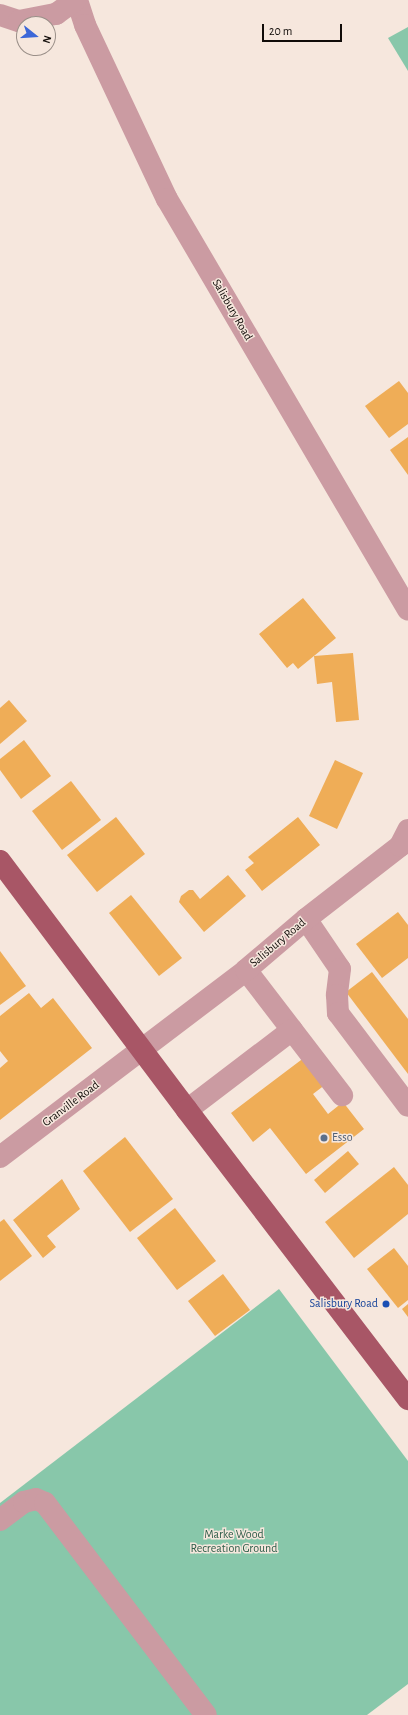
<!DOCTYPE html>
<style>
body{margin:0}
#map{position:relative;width:408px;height:1715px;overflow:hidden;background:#f6e7dd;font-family:"Alegreya Sans",sans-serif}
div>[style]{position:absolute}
.green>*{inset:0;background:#88c7aa}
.building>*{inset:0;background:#efad57}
.minor>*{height:22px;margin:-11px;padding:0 11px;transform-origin:11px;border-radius:11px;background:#cb9ba2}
.major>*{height:22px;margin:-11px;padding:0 11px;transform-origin:11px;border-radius:11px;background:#a85666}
.dots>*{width:11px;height:11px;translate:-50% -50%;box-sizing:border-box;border:2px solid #f6e7dd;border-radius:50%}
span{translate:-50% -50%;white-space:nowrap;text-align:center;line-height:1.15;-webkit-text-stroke:3px #f6e7dd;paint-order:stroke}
.street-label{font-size:12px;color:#110c09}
.service-label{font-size:12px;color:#4e5e75}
.left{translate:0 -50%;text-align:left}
.transit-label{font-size:12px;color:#164399}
.right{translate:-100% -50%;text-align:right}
.park-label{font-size:12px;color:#2d5d49}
.north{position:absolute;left:16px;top:16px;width:40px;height:40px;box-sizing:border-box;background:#f6e7dd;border:1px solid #9a8f88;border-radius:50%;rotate:107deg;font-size:11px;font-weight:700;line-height:16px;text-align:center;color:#110c09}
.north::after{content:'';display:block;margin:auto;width:14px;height:18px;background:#3c67d8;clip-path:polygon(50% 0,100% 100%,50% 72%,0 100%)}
.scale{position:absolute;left:262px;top:24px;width:80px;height:18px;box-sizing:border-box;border:2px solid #110c09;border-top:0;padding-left:5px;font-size:12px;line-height:14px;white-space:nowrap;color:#110c09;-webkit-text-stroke:3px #f6e7dd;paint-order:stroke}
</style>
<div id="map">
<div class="green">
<i style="clip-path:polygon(408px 27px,408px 71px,388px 38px)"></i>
<i style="clip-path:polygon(279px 1289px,408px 1461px,408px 1684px,367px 1715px,0 1715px,0 1503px)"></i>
</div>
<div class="building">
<i style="clip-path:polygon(399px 381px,408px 393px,408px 424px,389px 438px,365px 406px)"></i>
<i style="clip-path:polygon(408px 437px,408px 475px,390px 450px)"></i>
<i style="clip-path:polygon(303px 598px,336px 638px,298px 669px,293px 663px,287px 668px,259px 634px)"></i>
<i style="clip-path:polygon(353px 653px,359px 720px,336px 722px,332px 682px,317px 684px,314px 656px)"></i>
<i style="clip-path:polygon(9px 700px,27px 721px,0 744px,0 708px)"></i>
<i style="clip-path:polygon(24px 740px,51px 776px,21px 799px,0 770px,0 759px)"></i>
<i style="clip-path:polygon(335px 760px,363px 773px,337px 829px,309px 816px)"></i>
<i style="clip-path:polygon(71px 781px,101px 820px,62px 850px,32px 811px)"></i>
<i style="clip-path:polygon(116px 817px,145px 854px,97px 892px,67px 855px)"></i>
<i style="clip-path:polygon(298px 817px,320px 845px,262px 891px,245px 870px,254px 863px,248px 857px)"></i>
<i style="clip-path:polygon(228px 875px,246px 896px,204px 932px,179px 902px,181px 896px,189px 890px,193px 890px,200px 899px)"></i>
<i style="clip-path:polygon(131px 895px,182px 958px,159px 976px,109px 913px)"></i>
<i style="clip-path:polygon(398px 912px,408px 925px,408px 958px,382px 978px,356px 944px)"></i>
<i style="clip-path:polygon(0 951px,26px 986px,0 1005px)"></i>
<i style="clip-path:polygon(372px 972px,408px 1019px,408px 1074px,346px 992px)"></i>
<i style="clip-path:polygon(29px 993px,41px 1008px,53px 998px,92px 1048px,0 1120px,0 1068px,8px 1061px,0 1051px,0 1016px)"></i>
<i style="clip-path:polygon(309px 1054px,330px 1081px,313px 1094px,328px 1114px,343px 1102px,364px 1129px,306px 1174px,270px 1128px,253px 1142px,231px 1113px)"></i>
<i style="clip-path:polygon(125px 1137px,173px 1199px,130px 1232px,83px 1171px)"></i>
<i style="clip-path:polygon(348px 1151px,359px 1164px,325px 1193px,314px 1180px)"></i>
<i style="clip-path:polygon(394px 1167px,408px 1185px,408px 1214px,354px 1258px,325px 1222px)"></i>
<i style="clip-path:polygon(62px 1179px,80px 1209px,47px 1236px,56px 1247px,43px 1258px,13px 1220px)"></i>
<i style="clip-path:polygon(175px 1208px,216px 1261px,177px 1290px,137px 1238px)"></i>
<i style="clip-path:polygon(4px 1219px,32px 1256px,0 1281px,0 1222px)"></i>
<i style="clip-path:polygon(394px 1248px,408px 1266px,408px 1300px,398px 1308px,367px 1269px)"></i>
<i style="clip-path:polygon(223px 1274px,250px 1310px,215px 1336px,188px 1301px)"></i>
<i style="clip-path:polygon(408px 1304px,408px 1317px,402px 1309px)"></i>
</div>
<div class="minor">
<i style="left:77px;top:0;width:26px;rotate:72deg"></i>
<i style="left:85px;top:25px;width:192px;rotate:64.8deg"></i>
<i style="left:167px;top:199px;width:476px;rotate:59.6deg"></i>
<i style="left:0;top:15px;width:20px;rotate:18deg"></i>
<i style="left:19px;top:21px;width:38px;rotate:-11deg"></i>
<i style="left:56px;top:14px;width:24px;rotate:-36deg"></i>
<i style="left:306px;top:919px;width:60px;rotate:55.8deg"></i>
<i style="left:340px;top:969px;width:26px;rotate:97deg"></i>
<i style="left:337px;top:995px;width:18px;rotate:87deg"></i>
<i style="left:338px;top:1013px;width:116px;rotate:53deg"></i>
<i style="left:246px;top:970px;width:158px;rotate:52.5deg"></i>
<i style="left:187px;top:1110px;width:132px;rotate:-37.3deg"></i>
<i style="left:0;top:1157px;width:309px;rotate:-37.2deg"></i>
<i style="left:246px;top:970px;width:79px;rotate:-40.4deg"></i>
<i style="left:306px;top:919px;width:119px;rotate:-37.8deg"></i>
<i style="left:400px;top:846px;width:18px;rotate:-63deg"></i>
<i style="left:0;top:1520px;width:30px;rotate:-37deg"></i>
<i style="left:24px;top:1502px;width:12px;rotate:-14deg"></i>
<i style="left:36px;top:1499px;width:10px;rotate:24deg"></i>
<i style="left:45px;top:1503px;width:266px;rotate:52.8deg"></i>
</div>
<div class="major">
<i style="left:0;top:861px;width:311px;rotate:53.1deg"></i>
<i style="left:187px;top:1110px;width:364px;rotate:52.6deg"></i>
</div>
<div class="dots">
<i style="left:324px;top:1138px;background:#5c6f8a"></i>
<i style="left:386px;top:1304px;background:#1a4fb4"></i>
</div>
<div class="street-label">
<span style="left:232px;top:310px;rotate:60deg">Salisbury Road</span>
<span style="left:278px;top:943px;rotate:-40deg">Salisbury Road</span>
<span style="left:71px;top:1104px;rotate:-37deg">Granville Road</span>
</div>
<div class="service-label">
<span class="left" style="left:332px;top:1138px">Esso</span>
</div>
<div class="transit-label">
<span class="right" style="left:378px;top:1304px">Salisbury Road</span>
</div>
<div class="park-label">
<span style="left:234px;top:1542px">Marke Wood<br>Recreation Ground</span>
</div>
<div class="north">N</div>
<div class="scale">20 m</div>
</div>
